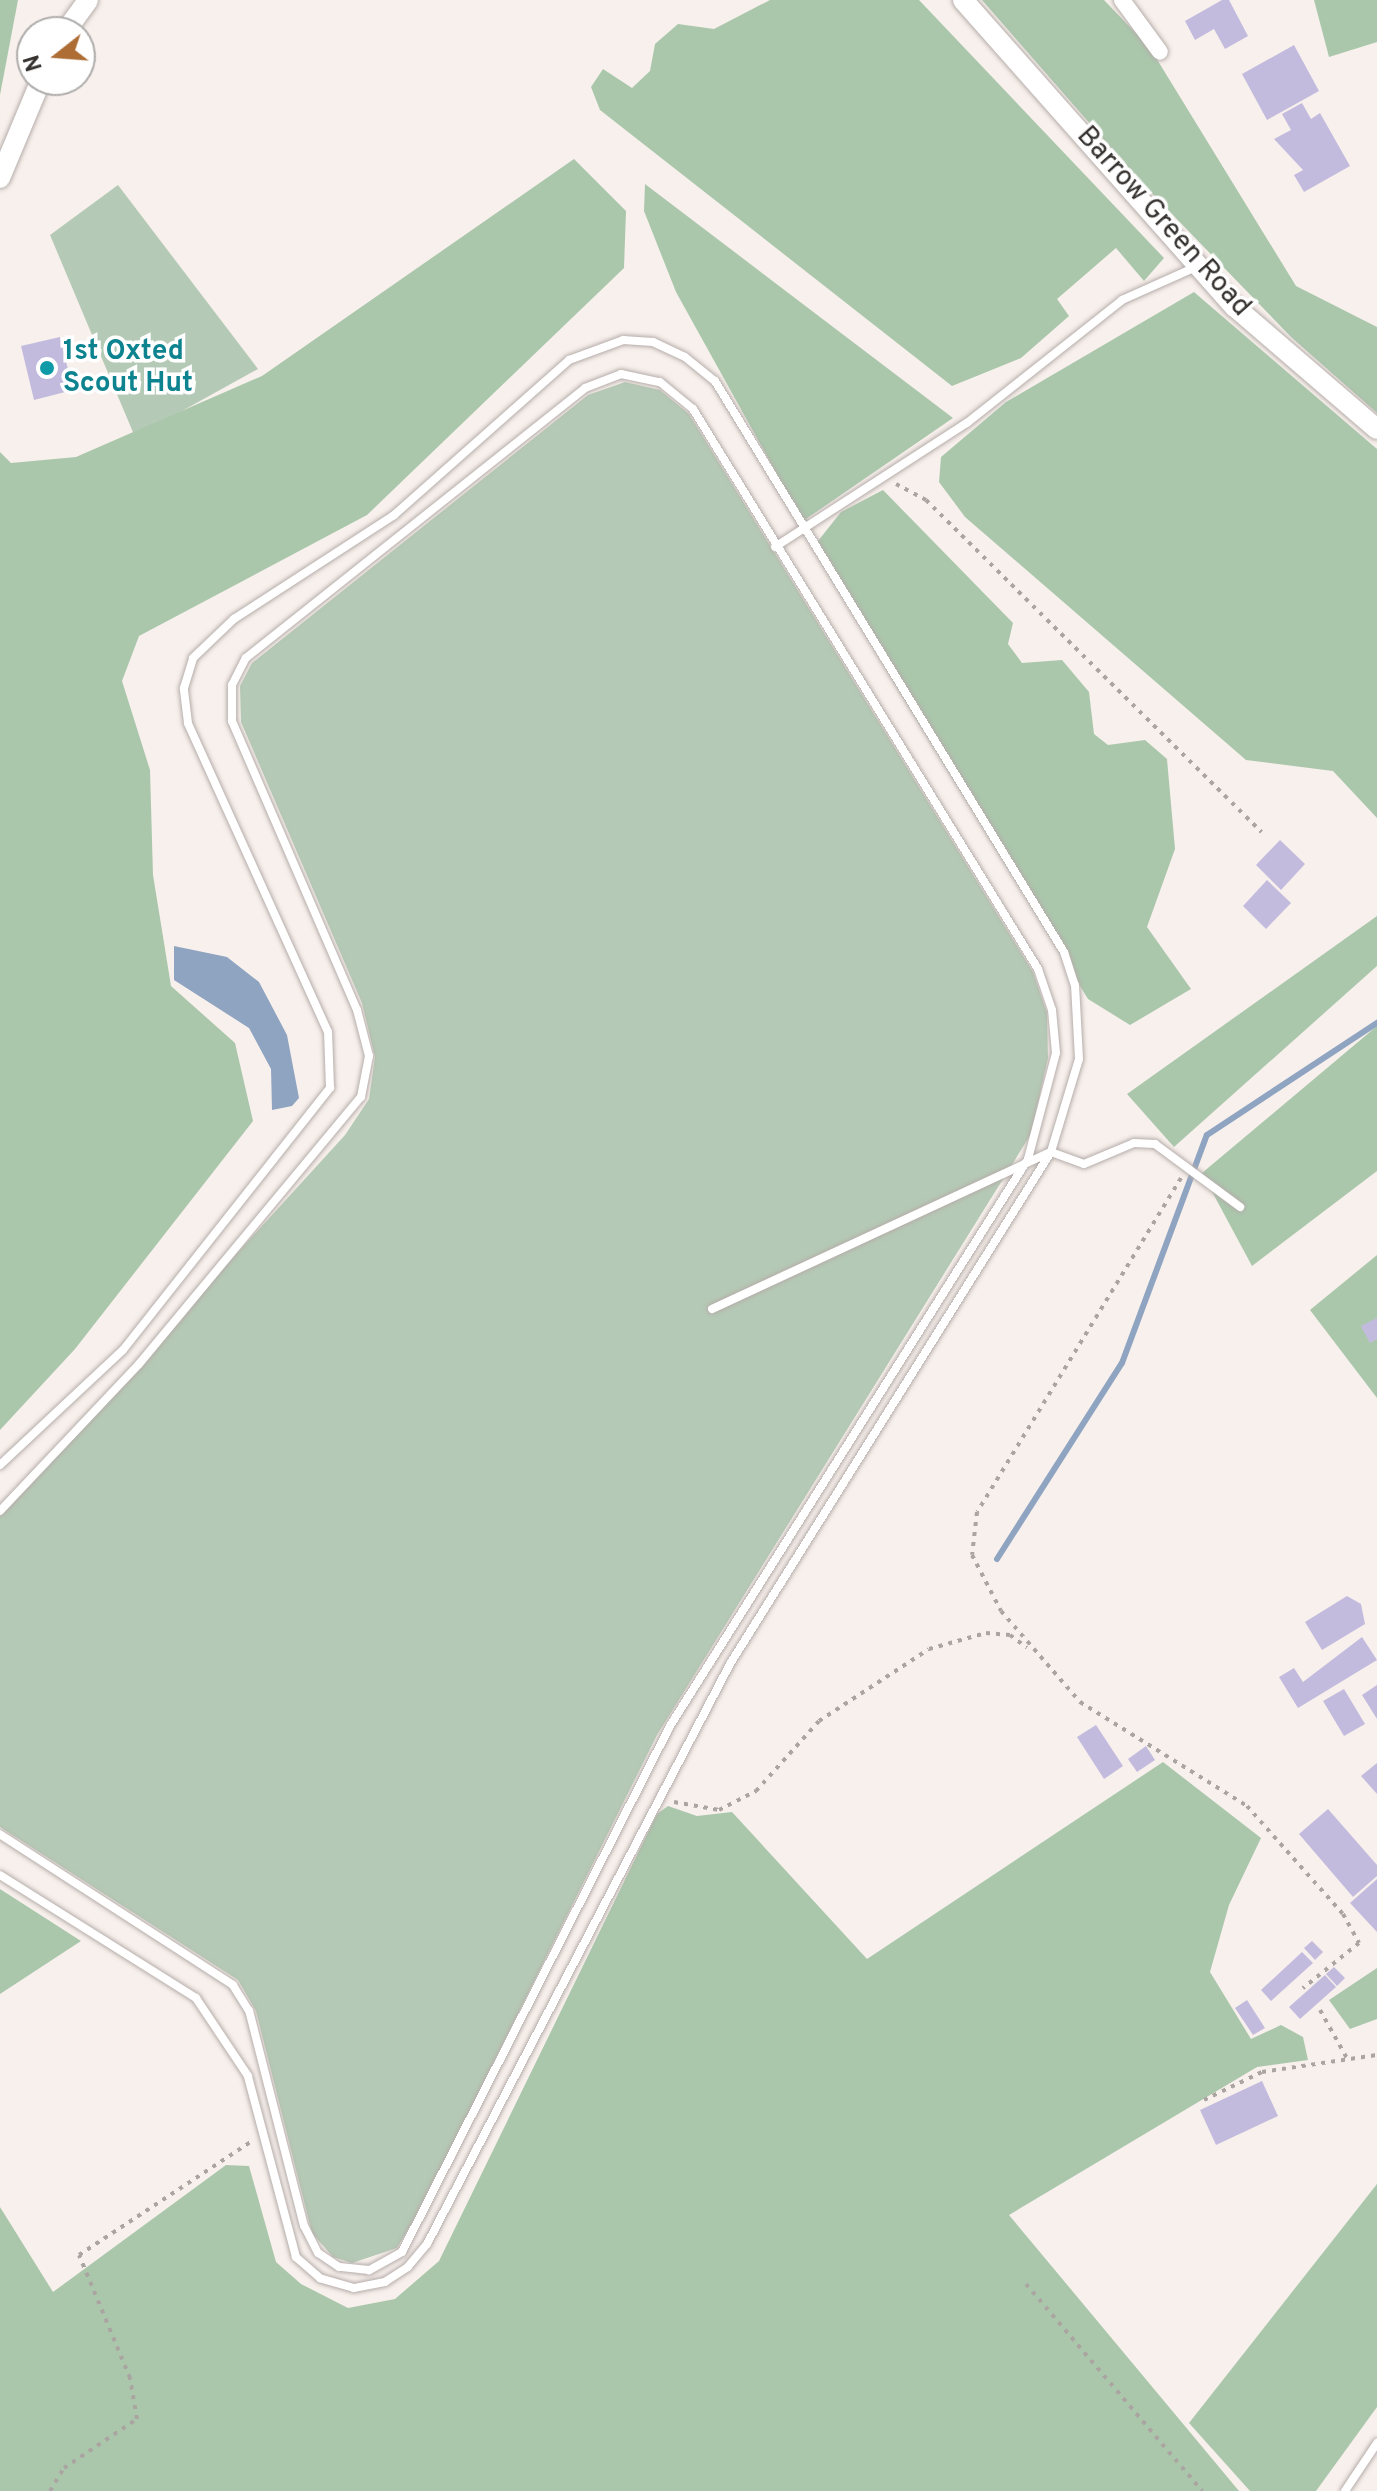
<!DOCTYPE html>
<style>
body{margin:0}
#map{position:relative;width:1377px;height:2491px;overflow:hidden;background:#f8f0ec;font-family:Overpass,sans-serif}
div>[style]{position:absolute}
.green>*{inset:0;background:#b5cab6}
.forest>*{inset:0;background:#aac7ac}
.water>*{inset:0;background:#8fa4c1}
.stream>*{height:6px;margin:-3px;padding:0 3px;transform-origin:3px;border-radius:3px;background:#8fa4c1}
.building>*{inset:0;background:#c2bbde}
.path>*{height:4px;margin-top:-2px;transform-origin:0;background:repeating-linear-gradient(90deg,#aba5a1 0 4px,transparent 0 10px)}
.roads{filter:drop-shadow(0 0 2px #b5adaa) drop-shadow(0 0 2px #b5adaa)}
.service>*{height:8px;margin:-4px;padding:0 4px;transform-origin:4px;border-radius:4px;background:#fff}
.minor>*{height:16px;margin:-8px;padding:0 8px;transform-origin:8px;border-radius:8px;background:#fff}
.tertiary>*{height:20px;margin:-10px;padding:0 10px;transform-origin:10px;border-radius:10px;background:#fff}
.dots>*{width:22px;height:22px;translate:-50% -50%;box-sizing:border-box;border:4px solid #fff;border-radius:50%}
span{translate:-50% -50%;white-space:nowrap;text-align:center;line-height:1.15;-webkit-text-stroke:7px #fff;paint-order:stroke}
.street-label{font-size:28px;color:#34312f}
.culture-label{font-size:28px;color:#0d838f;font-weight:700}
.left{translate:0 -50%;text-align:left}
.north{position:absolute;left:16px;top:16px;width:80px;height:80px;box-sizing:border-box;background:#fff;border:2px solid #aeadac;border-radius:50%;rotate:253deg;font-size:22px;font-weight:700;line-height:32px;text-align:center;color:#34312f}
.north::after{content:'';display:block;margin:auto;width:28px;height:36px;background:#ad6d35;clip-path:polygon(50% 0,100% 100%,50% 72%,0 100%)}
</style>
<div id="map">
<div class="green">
<i style="clip-path:polygon(118px 185px,258px 369px,135px 437px,50px 235px)"></i>
<i style="clip-path:polygon(625px 382px,660px 390px,689px 414px,1033px 972px,1047px 1013px,1048px 1058px,1031px 1134px,657px 1735px,420px 2210px,397px 2248px,352px 2263px,333px 2257px,312px 2233px,256px 2011px,238px 1980px,0 1827px,0 1513px,345px 1135px,369px 1099px,375px 1057px,362px 1003px,241px 722px,240px 686px,252px 663px,588px 395px)"></i>
</div>
<div class="forest">
<i style="clip-path:polygon(0 0,18px 0,0 95px)"></i>
<i style="clip-path:polygon(770px 0,919px 0,1164px 258px,1144px 281px,1116px 248px,1057px 299px,1069px 316px,1021px 358px,952px 386px,600px 110px,591px 87px,603px 69px,632px 88px,650px 71px,655px 44px,678px 24px,714px 29px)"></i>
<i style="clip-path:polygon(982px 0,1104px 0,1150px 48px,1296px 286px,1377px 327px,1377px 413px,1291px 337px,1140px 181px)"></i>
<i style="clip-path:polygon(1314px 0,1377px 0,1377px 42px,1329px 57px)"></i>
<i style="clip-path:polygon(574px 159px,626px 211px,624px 268px,367px 515px,139px 636px,122px 681px,150px 770px,153px 875px,171px 986px,235px 1043px,253px 1121px,75px 1349px,0 1430px,0 452px,11px 463px,76px 457px,262px 376px)"></i>
<i style="clip-path:polygon(645px 184px,953px 418px,803px 521px,676px 292px,644px 211px)"></i>
<i style="clip-path:polygon(1194px 292px,1377px 449px,1377px 818px,1333px 771px,1246px 760px,965px 517px,939px 482px,941px 457px,1006px 402px)"></i>
<i style="clip-path:polygon(883px 490px,1013px 623px,1008px 644px,1022px 663px,1062px 660px,1089px 692px,1094px 734px,1108px 745px,1145px 740px,1167px 759px,1175px 849px,1147px 927px,1191px 989px,1130px 1025px,1088px 999px,890px 676px,818px 541px,841px 512px)"></i>
<i style="clip-path:polygon(1377px 916px,1377px 966px,1174px 1147px,1127px 1094px)"></i>
<i style="clip-path:polygon(1377px 1026px,1377px 1171px,1252px 1266px,1202px 1173px)"></i>
<i style="clip-path:polygon(1377px 1255px,1377px 1398px,1310px 1310px)"></i>
<i style="clip-path:polygon(1163px 1762px,1261px 1838px,1229px 1905px,1210px 1972px,1251px 2039px,1281px 2025px,1303px 2037px,1308px 2060px,1257px 2067px,1009px 2215px,1239px 2491px,0 2491px,0 2207px,53px 2292px,226px 2165px,249px 2166px,276px 2262px,301px 2284px,348px 2308px,395px 2299px,439px 2261px,657px 1814px,668px 1806px,697px 1816px,732px 1812px,867px 1959px)"></i>
<i style="clip-path:polygon(0 1889px,81px 1941px,0 1994px)"></i>
<i style="clip-path:polygon(1377px 1968px,1377px 2019px,1350px 2029px,1329px 2000px)"></i>
<i style="clip-path:polygon(1377px 2184px,1377px 2407px,1316px 2491px,1250px 2491px,1189px 2423px)"></i>
</div>
<div class="water">
<i style="clip-path:polygon(174px 946px,227px 957px,259px 982px,287px 1035px,299px 1098px,292px 1106px,272px 1110px,271px 1069px,249px 1028px,174px 980px)"></i>
</div>
<div class="stream">
<i style="left:997px;top:1559px;width:232px;rotate:-57.5deg"></i>
<i style="left:1122px;top:1363px;width:243px;rotate:-69.6deg"></i>
<i style="left:1207px;top:1135px;width:204px;rotate:-33.4deg"></i>
</div>
<div class="building">
<i style="clip-path:polygon(1222px 0,1229px 0,1248px 36px,1225px 49px,1214px 29px,1195px 40px,1185px 21px)"></i>
<i style="clip-path:polygon(1294px 45px,1319px 91px,1267px 120px,1242px 74px)"></i>
<i style="clip-path:polygon(1302px 103px,1311px 119px,1320px 113px,1350px 166px,1304px 192px,1294px 175px,1303px 170px,1274px 139px,1291px 130px,1282px 114px)"></i>
<i style="clip-path:polygon(60px 337px,73px 390px,34px 400px,21px 346px)"></i>
<i style="clip-path:polygon(1280px 840px,1305px 864px,1281px 890px,1256px 865px)"></i>
<i style="clip-path:polygon(1267px 880px,1291px 903px,1266px 929px,1243px 906px)"></i>
<i style="clip-path:polygon(1377px 1318px,1377px 1339px,1370px 1343px,1361px 1326px)"></i>
<i style="clip-path:polygon(1347px 1596px,1361px 1604px,1365px 1624px,1322px 1650px,1305px 1622px)"></i>
<i style="clip-path:polygon(1362px 1637px,1377px 1660px,1298px 1708px,1279px 1677px,1294px 1668px,1303px 1682px)"></i>
<i style="clip-path:polygon(1377px 1685px,1377px 1719px,1362px 1695px)"></i>
<i style="clip-path:polygon(1344px 1689px,1365px 1724px,1344px 1736px,1323px 1701px)"></i>
<i style="clip-path:polygon(1096px 1725px,1123px 1766px,1104px 1779px,1077px 1737px)"></i>
<i style="clip-path:polygon(1146px 1746px,1155px 1760px,1137px 1772px,1128px 1759px)"></i>
<i style="clip-path:polygon(1377px 1763px,1377px 1794px,1361px 1776px)"></i>
<i style="clip-path:polygon(1328px 1809px,1377px 1865px,1377px 1876px,1353px 1897px,1299px 1834px)"></i>
<i style="clip-path:polygon(1377px 1879px,1377px 1932px,1350px 1903px)"></i>
<i style="clip-path:polygon(1312px 1941px,1323px 1952px,1315px 1960px,1304px 1948px)"></i>
<i style="clip-path:polygon(1302px 1952px,1313px 1963px,1271px 2001px,1261px 1990px)"></i>
<i style="clip-path:polygon(1334px 1967px,1345px 1978px,1337px 1986px,1326px 1974px)"></i>
<i style="clip-path:polygon(1325px 1975px,1336px 1987px,1300px 2019px,1289px 2007px)"></i>
<i style="clip-path:polygon(1247px 2000px,1265px 2028px,1253px 2035px,1235px 2008px)"></i>
<i style="clip-path:polygon(1262px 2081px,1278px 2116px,1216px 2145px,1200px 2110px)"></i>
</div>
<div class="path">
<i style="left:896px;top:484px;width:34px;rotate:28deg"></i>
<i style="left:926px;top:500px;width:472px;rotate:44.7deg"></i>
<i style="left:1181px;top:1178px;width:391px;rotate:121.4deg"></i>
<i style="left:977px;top:1512px;width:43px;rotate:96.6deg"></i>
<i style="left:972px;top:1555px;width:63px;rotate:62.6deg"></i>
<i style="left:1001px;top:1611px;width:121px;rotate:49deg"></i>
<i style="left:1080px;top:1702px;width:197px;rotate:31.9deg"></i>
<i style="left:1247px;top:1806px;width:144px;rotate:48.4deg"></i>
<i style="left:1343px;top:1914px;width:33px;rotate:61deg"></i>
<i style="left:1359px;top:1943px;width:72px;rotate:141.2deg"></i>
<i style="left:674px;top:1802px;width:46px;rotate:10.1deg"></i>
<i style="left:719px;top:1810px;width:42px;rotate:-27.2deg"></i>
<i style="left:756px;top:1791px;width:94px;rotate:-48deg"></i>
<i style="left:819px;top:1721px;width:131px;rotate:-33.2deg"></i>
<i style="left:929px;top:1649px;width:59px;rotate:-15.7deg"></i>
<i style="left:986px;top:1633px;width:24px;rotate:5deg"></i>
<i style="left:1010px;top:1635px;width:21px;rotate:37deg"></i>
<i style="left:1320px;top:2010px;width:57px;rotate:60.8deg"></i>
<i style="left:1204px;top:2100px;width:64px;rotate:-25.8deg"></i>
<i style="left:1262px;top:2072px;width:116px;rotate:-8.4deg"></i>
<i style="left:1026px;top:2284px;width:272px;rotate:49.6deg"></i>
<i style="left:50px;top:2491px;width:27px;rotate:-59deg"></i>
<i style="left:64px;top:2468px;width:88px;rotate:-33.9deg"></i>
<i style="left:137px;top:2419px;width:42px;rotate:-99.7deg"></i>
<i style="left:130px;top:2378px;width:133px;rotate:-112.5deg"></i>
<i style="left:79px;top:2255px;width:207px;rotate:-33.4deg"></i>
</div>
<div class="roads">
<div class="service">
<i style="left:775px;top:547px;width:229px;rotate:-32.9deg"></i>
<i style="left:967px;top:423px;width:198px;rotate:-38.4deg"></i>
<i style="left:1122px;top:300px;width:83px;rotate:-24.1deg"></i>
<i style="left:712px;top:1309px;width:374px;rotate:-24.9deg"></i>
<i style="left:1051px;top:1152px;width:35px;rotate:20deg"></i>
<i style="left:1084px;top:1164px;width:54px;rotate:-22.8deg"></i>
<i style="left:1134px;top:1143px;width:21px;rotate:3deg"></i>
<i style="left:1155px;top:1144px;width:106px;rotate:36.5deg"></i>
<i style="left:0;top:1465px;width:168px;rotate:-43.1deg"></i>
<i style="left:123px;top:1350px;width:334px;rotate:-51.7deg"></i>
<i style="left:330px;top:1088px;width:56px;rotate:-92deg"></i>
<i style="left:328px;top:1032px;width:339px;rotate:-114.4deg"></i>
<i style="left:188px;top:723px;width:35px;rotate:-97deg"></i>
<i style="left:184px;top:688px;width:31px;rotate:-73deg"></i>
<i style="left:193px;top:658px;width:57px;rotate:-43.6deg"></i>
<i style="left:234px;top:619px;width:191px;rotate:-33deg"></i>
<i style="left:394px;top:515px;width:234px;rotate:-41.5deg"></i>
<i style="left:569px;top:360px;width:58px;rotate:-20.3deg"></i>
<i style="left:623px;top:340px;width:30px;rotate:4deg"></i>
<i style="left:653px;top:342px;width:35px;rotate:25deg"></i>
<i style="left:685px;top:357px;width:38px;rotate:39deg"></i>
<i style="left:715px;top:381px;width:669px;rotate:58.57deg"></i>
<i style="left:1064px;top:952px;width:35px;rotate:72deg"></i>
<i style="left:1075px;top:985px;width:74px;rotate:86.9deg"></i>
<i style="left:1079px;top:1059px;width:97px;rotate:106.8deg"></i>
<i style="left:1051px;top:1152px;width:604px;rotate:122.09deg"></i>
<i style="left:730px;top:1664px;width:654px;rotate:117.58deg"></i>
<i style="left:427px;top:2244px;width:30px;rotate:130deg"></i>
<i style="left:408px;top:2267px;width:27px;rotate:147deg"></i>
<i style="left:385px;top:2282px;width:32px;rotate:169deg"></i>
<i style="left:354px;top:2288px;width:35px;rotate:-164deg"></i>
<i style="left:320px;top:2278px;width:32px;rotate:-139deg"></i>
<i style="left:296px;top:2257px;width:187px;rotate:-104.9deg"></i>
<i style="left:248px;top:2076px;width:94px;rotate:-123.7deg"></i>
<i style="left:196px;top:1998px;width:231px;rotate:-147.9deg"></i>
<i style="left:0;top:1511px;width:202px;rotate:-46.6deg"></i>
<i style="left:139px;top:1364px;width:347px;rotate:-50.3deg"></i>
<i style="left:361px;top:1097px;width:42px;rotate:-79deg"></i>
<i style="left:369px;top:1056px;width:48px;rotate:-104.6deg"></i>
<i style="left:357px;top:1010px;width:315px;rotate:-113.4deg"></i>
<i style="left:232px;top:721px;width:36px;rotate:-90deg"></i>
<i style="left:232px;top:685px;width:30px;rotate:-63deg"></i>
<i style="left:246px;top:658px;width:433px;rotate:-38.5deg"></i>
<i style="left:585px;top:388px;width:39px;rotate:-21deg"></i>
<i style="left:621px;top:374px;width:40px;rotate:12deg"></i>
<i style="left:660px;top:382px;width:43px;rotate:39.3deg"></i>
<i style="left:693px;top:409px;width:658px;rotate:58.36deg"></i>
<i style="left:1038px;top:969px;width:43px;rotate:71.1deg"></i>
<i style="left:1052px;top:1010px;width:43px;rotate:84.7deg"></i>
<i style="left:1056px;top:1053px;width:110px;rotate:104.8deg"></i>
<i style="left:1028px;top:1159px;width:671px;rotate:122.27deg"></i>
<i style="left:670px;top:1726px;width:590px;rotate:117deg"></i>
<i style="left:402px;top:2252px;width:38px;rotate:151deg"></i>
<i style="left:369px;top:2270px;width:30px;rotate:-174deg"></i>
<i style="left:339px;top:2267px;width:25px;rotate:-146deg"></i>
<i style="left:318px;top:2253px;width:30px;rotate:-117deg"></i>
<i style="left:304px;top:2226px;width:222px;rotate:-104.3deg"></i>
<i style="left:249px;top:2011px;width:31px;rotate:-122deg"></i>
<i style="left:233px;top:1985px;width:278px;rotate:-147.1deg"></i>
<i style="left:1345px;top:2491px;width:58px;rotate:-56.3deg"></i>
</div>
<div class="minor">
<i style="left:1122px;top:0;width:64px;rotate:53.8deg"></i>
</div>
<div class="tertiary">
<i style="left:963px;top:0;width:410px;rotate:48.5deg"></i>
<i style="left:1235px;top:307px;width:187px;rotate:40.7deg"></i>
<i style="left:65px;top:32px;width:39px;rotate:-54deg"></i>
<i style="left:0;top:178px;width:106px;rotate:-67.3deg"></i>
</div>
</div>
<div class="dots">
<i style="left:47px;top:368px;background:#0f9aa8"></i>
</div>
<div class="street-label">
<span style="left:1163px;top:222px;rotate:48deg">Barrow Green Road</span>
</div>
<div class="culture-label">
<span class="left" style="left:63px;top:368px">1st Oxted<br>Scout Hut</span>
</div>
<div class="north">N</div>
</div>
